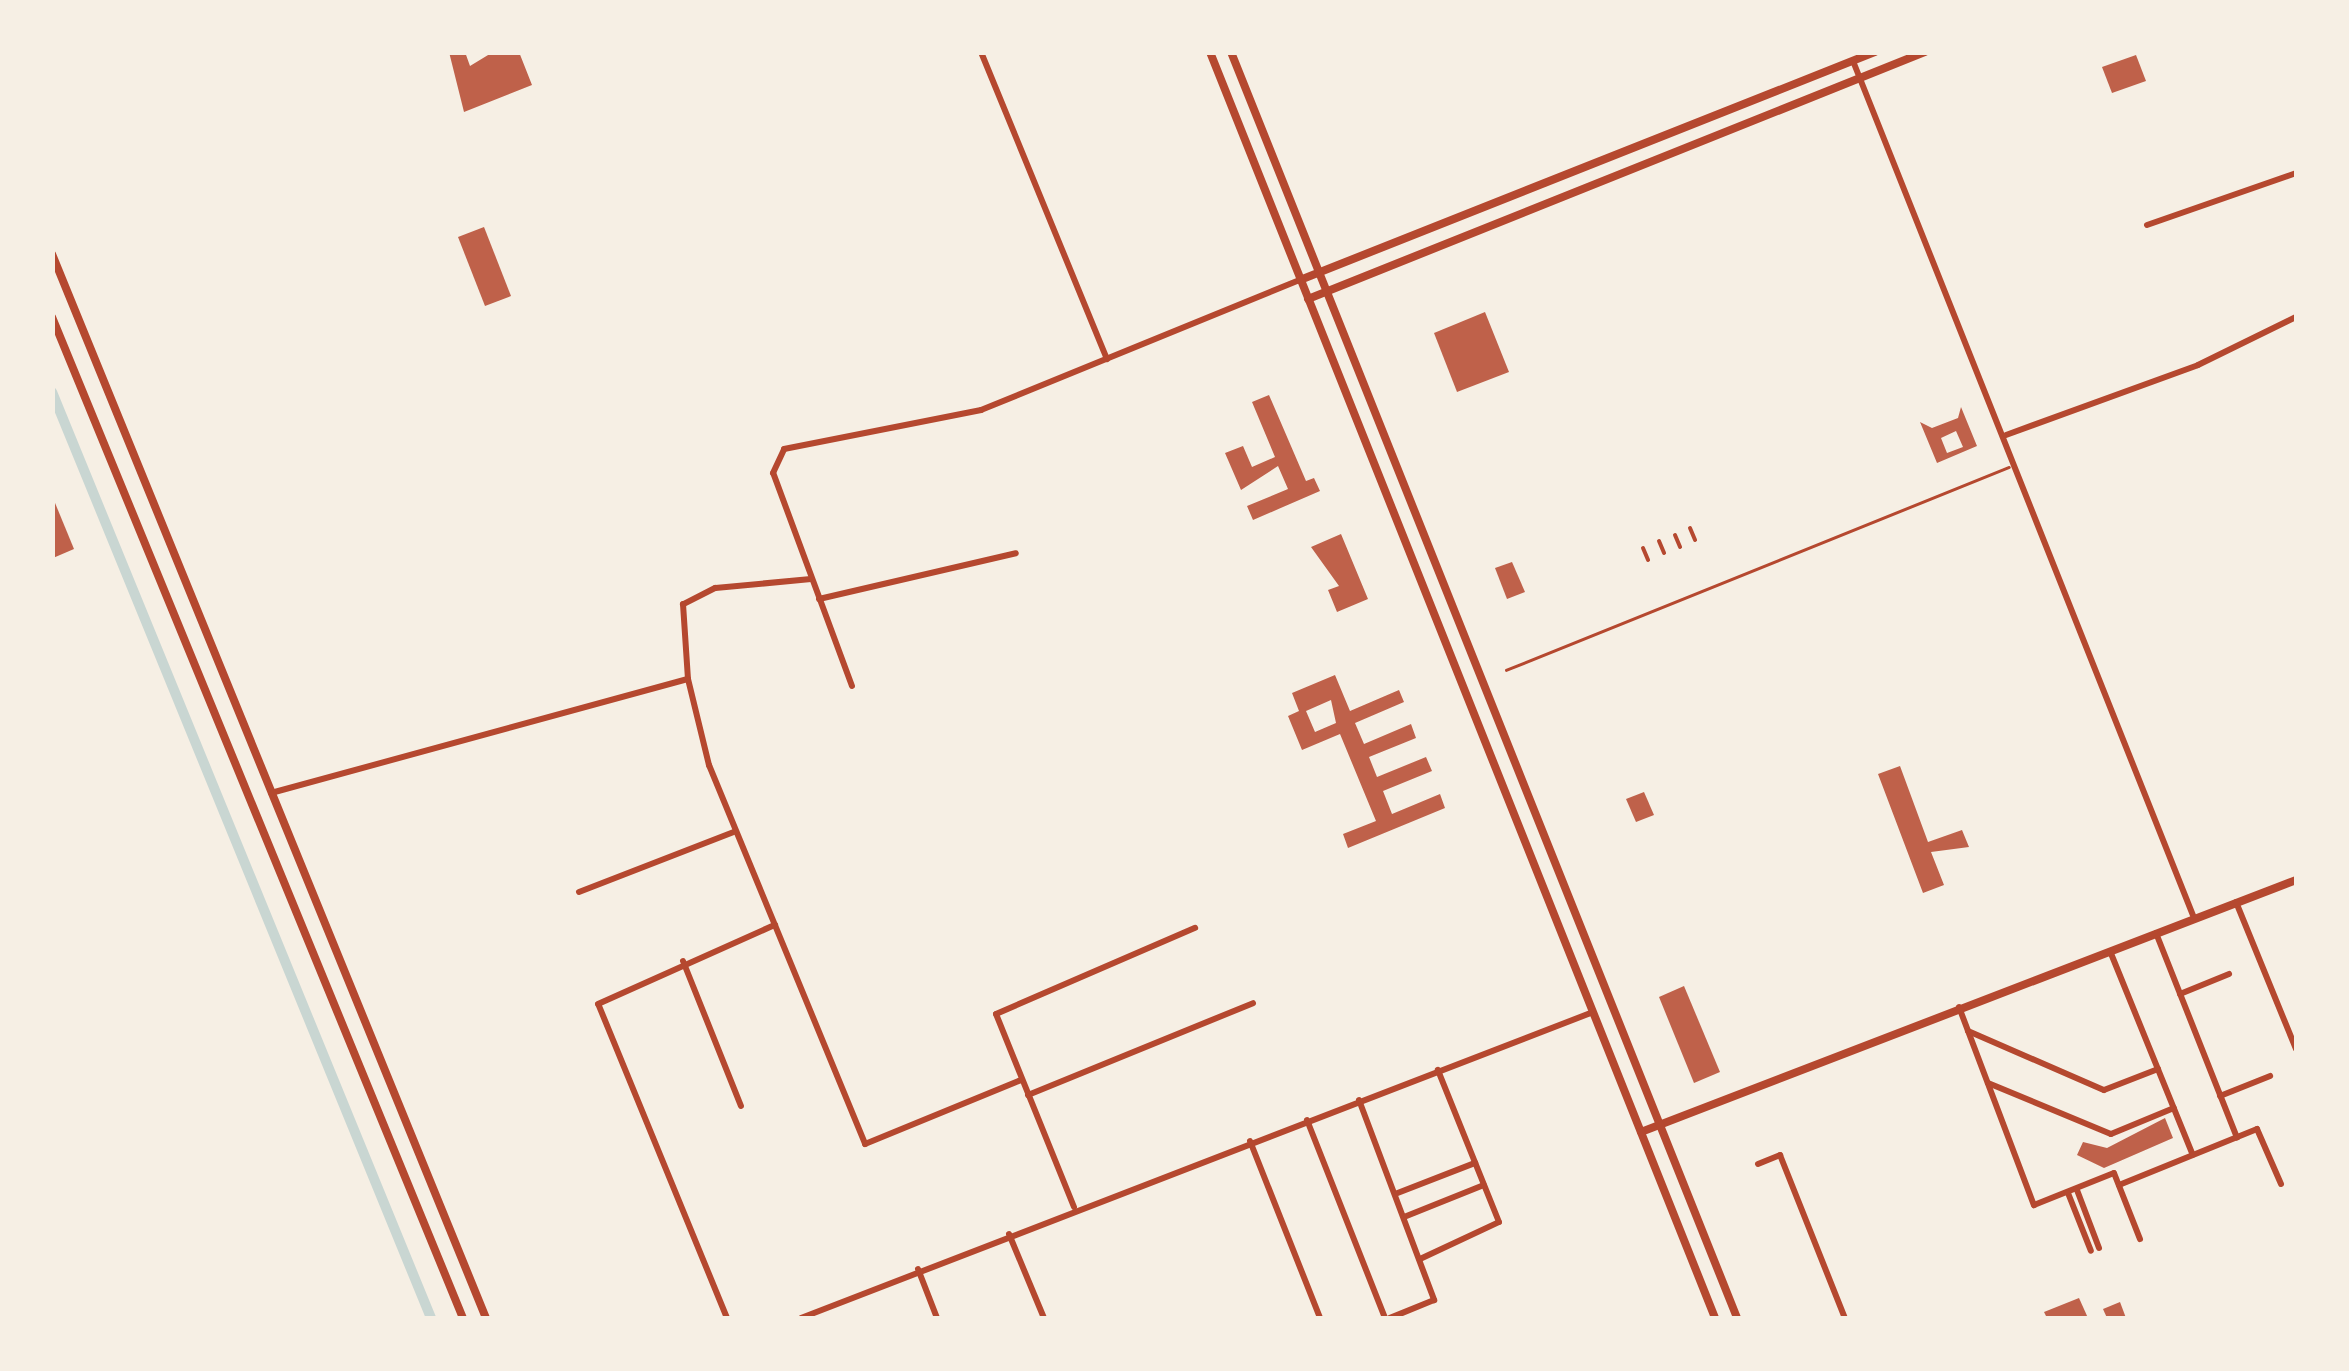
<!DOCTYPE html>
<style>
body{margin:0}
#map{position:relative;width:2349px;height:1371px;overflow:hidden;background:#f6efe4;font-family:"Source Sans 3",sans-serif}
div>[style]{position:absolute}
.canal>*{height:10px;margin:-5px;padding:0 5px;transform-origin:5px;border-radius:5px;background:#c9d6d2}
.building>*{inset:0;background:#bf614a}
.service>*{height:2.5px;margin:-1.25px;padding:0 1.25px;transform-origin:1.25px;border-radius:1.25px;background:#b5482f}
.pedestrian>*{height:4px;margin:-2px;padding:0 2px;transform-origin:2px;border-radius:2px;background:#b5482f}
.minor>*{height:6px;margin:-3px;padding:0 3px;transform-origin:3px;border-radius:3px;background:#b5482f}
.tertiary>*{height:8px;margin:-4px;padding:0 4px;transform-origin:4px;border-radius:4px;background:#b5482f}
.secondary>*{height:8px;margin:-4px;padding:0 4px;transform-origin:4px;border-radius:4px;background:#b5482f}
span{translate:-50% -50%;white-space:nowrap;text-align:center;line-height:1.15;-webkit-text-stroke:10px #f6efe4;paint-order:stroke}
.frame{position:absolute;inset:0;border:55px solid #f6efe4;pointer-events:none}
</style>
<div id="map">
<div class="canal">
<i style="left:52px;top:392px;width:1001px;rotate:67.74deg"></i>
</div>
<div class="building">
<i style="clip-path:polygon(449px 52px,465px 52px,470px 66px,493px 52px,519px 52px,532px 85px,464px 112px)"></i>
<i style="clip-path:polygon(2136px 55px,2146px 81px,2112px 93px,2102px 67px)"></i>
<i style="clip-path:polygon(484px 227px,511px 296px,485px 306px,458px 237px)"></i>
<i style="clip-path:polygon(1485px 312px,1509px 372px,1457px 392px,1434px 333px)"></i>
<i style="clip-path:polygon(1269px 395px,1306px 481px,1314px 478px,1320px 491px,1253px 520px,1247px 506px,1288px 489px,1278px 466px,1241px 490px,1225px 453px,1243px 446px,1252px 467px,1275px 457px,1252px 402px)"></i>
<i style="clip-path:polygon(evenodd,1961px 407px,1977px 446px,1937px 463px,1920px 422px,1932px 428px,1958px 418px,1961px 407px,1956px 431px,1963px 447px,1947px 453px,1941px 438px,1956px 431px)"></i>
<i style="clip-path:polygon(53px 498px,74px 549px,53px 558px)"></i>
<i style="clip-path:polygon(1341px 534px,1368px 599px,1337px 612px,1328px 590px,1339px 586px,1311px 547px)"></i>
<i style="clip-path:polygon(1512px 562px,1525px 592px,1507px 599px,1495px 568px)"></i>
<i style="clip-path:polygon(evenodd,1335px 675px,1350px 711px,1399px 690px,1404px 702px,1355px 723px,1364px 744px,1411px 724px,1416px 738px,1369px 757px,1377px 777px,1426px 757px,1432px 771px,1383px 791px,1392px 814px,1440px 794px,1445px 808px,1348px 848px,1343px 834px,1376px 821px,1340px 734px,1302px 750px,1288px 716px,1299px 711px,1292px 693px,1335px 675px,1331px 700px,1336px 723px,1315px 732px,1306px 711px,1331px 700px)"></i>
<i style="clip-path:polygon(1900px 766px,1928px 842px,1962px 830px,1969px 847px,1931px 852px,1944px 885px,1923px 893px,1878px 774px)"></i>
<i style="clip-path:polygon(1644px 792px,1654px 815px,1636px 822px,1626px 799px)"></i>
<i style="clip-path:polygon(1684px 986px,1720px 1072px,1694px 1083px,1659px 997px)"></i>
<i style="clip-path:polygon(2165px 1118px,2173px 1138px,2104px 1168px,2077px 1155px,2083px 1142px,2107px 1148px)"></i>
<i style="clip-path:polygon(2079px 1298px,2088px 1318px,2047px 1318px,2044px 1312px)"></i>
<i style="clip-path:polygon(2120px 1302px,2126px 1318px,2107px 1318px,2103px 1309px)"></i>
</div>
<div class="service">
<i style="left:1506px;top:670px;width:542px;rotate:-21.98deg"></i>
</div>
<div class="pedestrian">
<i style="left:1690px;top:528px;width:13px;rotate:67deg"></i>
<i style="left:1675px;top:535px;width:13px;rotate:67deg"></i>
<i style="left:1659px;top:541px;width:13px;rotate:67deg"></i>
<i style="left:1643px;top:548px;width:13px;rotate:67deg"></i>
</div>
<div class="minor">
<i style="left:981px;top:52px;width:332px;rotate:67.7deg"></i>
<i style="left:1853px;top:61px;width:922px;rotate:68.3deg"></i>
<i style="left:2147px;top:225px;width:158px;rotate:-19.2deg"></i>
<i style="left:2006px;top:435px;width:204px;rotate:-20deg"></i>
<i style="left:2198px;top:365px;width:109px;rotate:-26.1deg"></i>
<i style="left:811px;top:579px;width:96px;rotate:174.6deg"></i>
<i style="left:715px;top:588px;width:36px;rotate:153deg"></i>
<i style="left:683px;top:604px;width:75px;rotate:86.2deg"></i>
<i style="left:688px;top:679px;width:89px;rotate:76.3deg"></i>
<i style="left:709px;top:765px;width:410px;rotate:67.6deg"></i>
<i style="left:865px;top:1144px;width:169px;rotate:-22.3deg"></i>
<i style="left:819px;top:599px;width:202px;rotate:-13.1deg"></i>
<i style="left:852px;top:686px;width:227px;rotate:-110.3deg"></i>
<i style="left:773px;top:473px;width:26px;rotate:-65deg"></i>
<i style="left:784px;top:449px;width:201px;rotate:-11.2deg"></i>
<i style="left:981px;top:410px;width:344px;rotate:-22.2deg"></i>
<i style="left:271px;top:793px;width:432px;rotate:-15.3deg"></i>
<i style="left:579px;top:892px;width:168px;rotate:-21.2deg"></i>
<i style="left:2236px;top:902px;width:159px;rotate:67.8deg"></i>
<i style="left:2156px;top:933px;width:220px;rotate:68.4deg"></i>
<i style="left:2110px;top:951px;width:220px;rotate:67.9deg"></i>
<i style="left:683px;top:961px;width:156px;rotate:68.2deg"></i>
<i style="left:2180px;top:994px;width:53px;rotate:-22.2deg"></i>
<i style="left:1959px;top:1007px;width:212px;rotate:69.3deg"></i>
<i style="left:2034px;top:1205px;width:86px;rotate:-21.8deg"></i>
<i style="left:2114px;top:1173px;width:71px;rotate:68.5deg"></i>
<i style="left:1968px;top:1031px;width:148px;rotate:23.5deg"></i>
<i style="left:2104px;top:1090px;width:58px;rotate:-21.3deg"></i>
<i style="left:1988px;top:1083px;width:133px;rotate:22.5deg"></i>
<i style="left:2111px;top:1134px;width:68px;rotate:-22.4deg"></i>
<i style="left:1028px;top:1095px;width:243px;rotate:-22.2deg"></i>
<i style="left:2220px;top:1096px;width:54px;rotate:-21.8deg"></i>
<i style="left:1359px;top:1100px;width:214px;rotate:69.4deg"></i>
<i style="left:1434px;top:1300px;width:48px;rotate:157.8deg"></i>
<i style="left:1307px;top:1120px;width:213px;rotate:68.5deg"></i>
<i style="left:1250px;top:1141px;width:190px;rotate:68.4deg"></i>
<i style="left:1758px;top:1164px;width:24px;rotate:-22deg"></i>
<i style="left:1780px;top:1155px;width:175px;rotate:68.3deg"></i>
<i style="left:2119px;top:1185px;width:149px;rotate:-22.1deg"></i>
<i style="left:2257px;top:1129px;width:60px;rotate:66.4deg"></i>
<i style="left:2077px;top:1190px;width:62px;rotate:69.2deg"></i>
<i style="left:2068px;top:1193px;width:62px;rotate:68.4deg"></i>
<i style="left:1395px;top:1194px;width:86px;rotate:-21.2deg"></i>
<i style="left:1074px;top:1207px;width:208px;rotate:-112deg"></i>
<i style="left:996px;top:1014px;width:217px;rotate:-23.4deg"></i>
<i style="left:1404px;top:1217px;width:86px;rotate:-21.8deg"></i>
<i style="left:1009px;top:1234px;width:91px;rotate:67.4deg"></i>
<i style="left:1420px;top:1259px;width:87px;rotate:-25.1deg"></i>
<i style="left:1499px;top:1222px;width:164px;rotate:-111.9deg"></i>
<i style="left:918px;top:1269px;width:53px;rotate:68.8deg"></i>
<i style="left:727px;top:1318px;width:339px;rotate:-112.3deg"></i>
<i style="left:598px;top:1004px;width:194px;rotate:-24.1deg"></i>
<i style="left:801px;top:1318px;width:849px;rotate:-21.12deg"></i>
</div>
<div class="tertiary">
<i style="left:52px;top:254px;width:1149px;rotate:67.81deg"></i>
<i style="left:1300px;top:280px;width:619px;rotate:-21.63deg"></i>
<i style="left:1308px;top:299px;width:665px;rotate:-21.82deg"></i>
<i style="left:52px;top:317px;width:1082px;rotate:67.68deg"></i>
<i style="left:1641px;top:1132px;width:702px;rotate:-21.04deg"></i>
</div>
<div class="secondary">
<i style="left:1210px;top:52px;width:1363px;rotate:68.25deg"></i>
<i style="left:1231px;top:52px;width:1363px;rotate:68.21deg"></i>
</div>
<div class="frame"></div>
</div>
